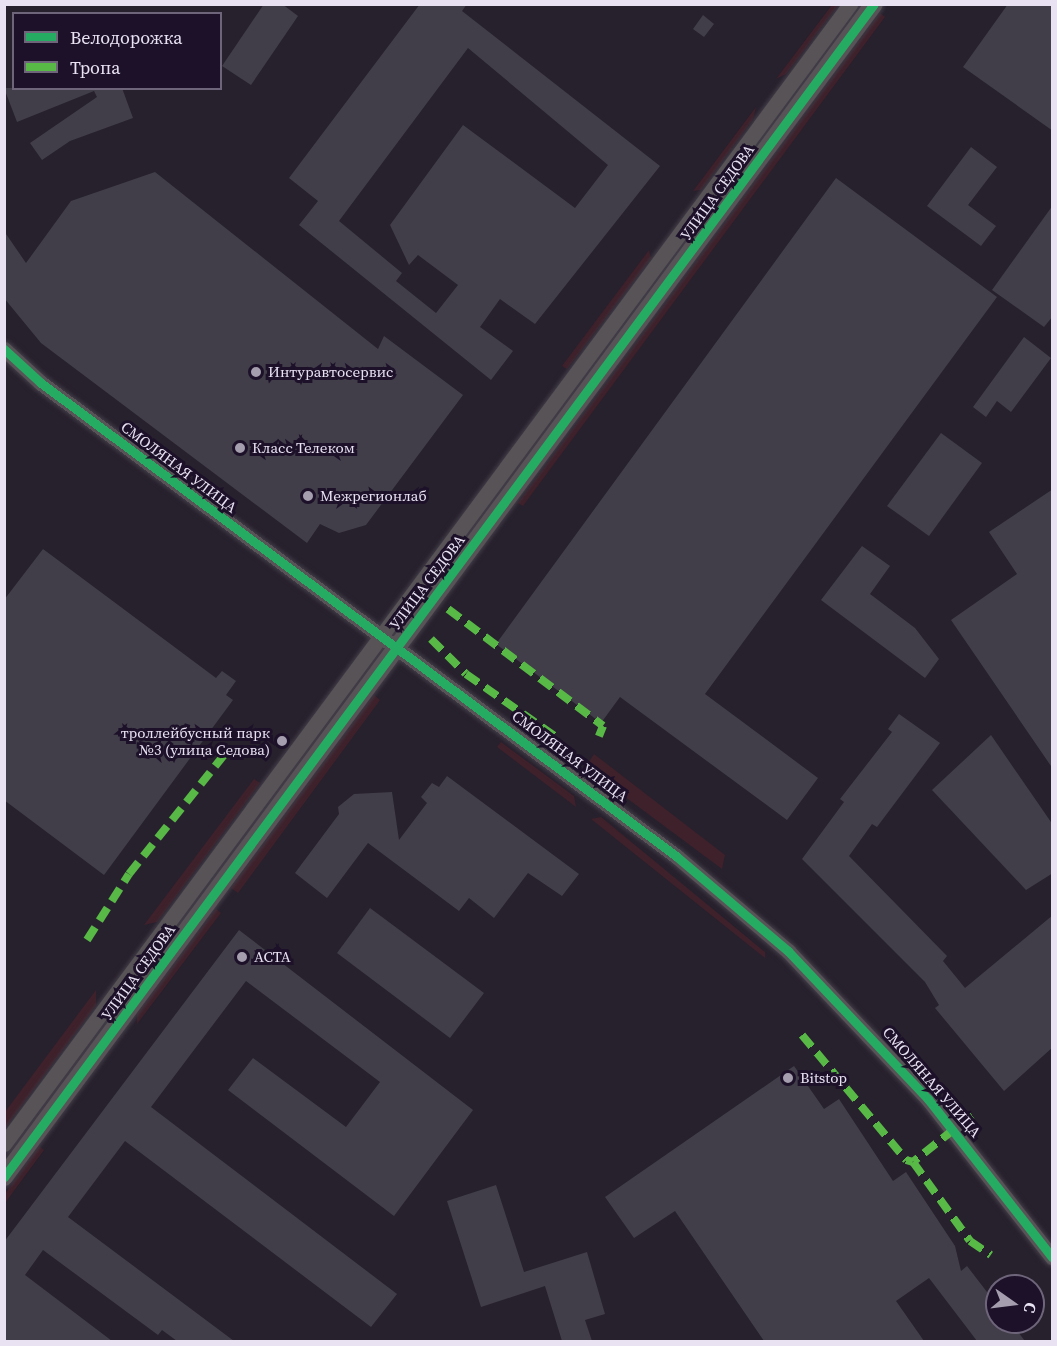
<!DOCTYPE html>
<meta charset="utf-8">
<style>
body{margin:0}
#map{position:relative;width:1057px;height:1346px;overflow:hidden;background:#27212d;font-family:"Source Serif 4",serif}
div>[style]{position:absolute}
.green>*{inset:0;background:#3e212b}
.building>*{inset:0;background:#413e49}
.roads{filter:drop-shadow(0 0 2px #423d48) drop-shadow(0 0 2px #423d48)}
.minor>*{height:15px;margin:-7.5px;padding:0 7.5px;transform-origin:7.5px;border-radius:7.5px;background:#575357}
.tertiary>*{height:18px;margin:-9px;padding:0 9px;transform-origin:9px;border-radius:9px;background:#575357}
.quiet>*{height:8px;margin-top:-4px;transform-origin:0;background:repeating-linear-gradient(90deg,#58b947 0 15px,transparent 0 23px)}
.cycleway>*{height:9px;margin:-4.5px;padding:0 4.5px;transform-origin:4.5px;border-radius:4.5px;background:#26ab63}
.dots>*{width:16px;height:16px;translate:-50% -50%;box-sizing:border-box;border:3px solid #1c1129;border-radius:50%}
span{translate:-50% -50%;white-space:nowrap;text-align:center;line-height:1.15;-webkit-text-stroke:6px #1c1129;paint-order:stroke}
.street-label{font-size:15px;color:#e9e2f3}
.poi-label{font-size:15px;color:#e9e2f3}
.left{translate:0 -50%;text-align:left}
.right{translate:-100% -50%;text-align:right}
.frame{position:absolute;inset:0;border:6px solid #e9e2f3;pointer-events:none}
.legend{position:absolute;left:12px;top:12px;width:210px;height:78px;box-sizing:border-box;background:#1c1129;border:2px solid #6e657a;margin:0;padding:8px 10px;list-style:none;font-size:18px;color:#e9e2f3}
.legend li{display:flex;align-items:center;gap:12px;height:30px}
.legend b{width:30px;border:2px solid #6e657a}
.north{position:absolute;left:985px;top:1274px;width:60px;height:60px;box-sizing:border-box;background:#1c1129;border:2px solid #6e657a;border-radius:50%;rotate:104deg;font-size:16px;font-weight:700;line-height:24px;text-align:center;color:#e9e2f3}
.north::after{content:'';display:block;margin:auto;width:21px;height:27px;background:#a59eae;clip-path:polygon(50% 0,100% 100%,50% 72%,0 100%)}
</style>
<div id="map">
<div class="green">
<i style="clip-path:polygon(832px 5px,838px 5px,786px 74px,776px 79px)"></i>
<i style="clip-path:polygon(880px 13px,885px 17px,523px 506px,518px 503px)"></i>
<i style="clip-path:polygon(756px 107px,753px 119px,701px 190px,693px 191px)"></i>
<i style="clip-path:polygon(649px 250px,651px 258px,567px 369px,562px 366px)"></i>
<i style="clip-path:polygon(374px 695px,380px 700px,238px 893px,231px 888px)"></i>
<i style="clip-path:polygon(501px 742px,574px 796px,576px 807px,497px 747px)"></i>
<i style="clip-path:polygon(594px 754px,725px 855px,722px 869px,589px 770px,587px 765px)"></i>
<i style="clip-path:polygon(254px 779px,260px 783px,157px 922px,144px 925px)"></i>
<i style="clip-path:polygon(601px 817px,765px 952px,765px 958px,591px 819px)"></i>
<i style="clip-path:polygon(216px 909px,221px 913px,137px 1024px,137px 1014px)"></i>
<i style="clip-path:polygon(96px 990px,96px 1005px,5px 1128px,5px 1112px)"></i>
<i style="clip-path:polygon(39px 1146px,44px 1150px,5px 1203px,5px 1194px)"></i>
</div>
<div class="building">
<i style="clip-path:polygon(264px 4px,282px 4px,298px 16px,251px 85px,222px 66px)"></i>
<i style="clip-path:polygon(evenodd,420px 4px,467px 4px,462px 11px,660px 166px,535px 324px,500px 299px,480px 327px,513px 351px,491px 380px,299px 225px,318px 201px,289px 178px,420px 4px,468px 48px,608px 165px,575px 208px,463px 125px,390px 225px,409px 265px,418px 255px,458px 285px,436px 313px,396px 281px,402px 273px,339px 221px,468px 48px)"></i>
<i style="clip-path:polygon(1008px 4px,1053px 4px,1053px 131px,963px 67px)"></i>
<i style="clip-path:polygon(703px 15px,714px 24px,704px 37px,693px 29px)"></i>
<i style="clip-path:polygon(4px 88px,122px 88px,133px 118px,70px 141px,42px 160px,30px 143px,97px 97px,94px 91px,17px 122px)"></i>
<i style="clip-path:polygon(971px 147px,997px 167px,968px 205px,996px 226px,981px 246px,927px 206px)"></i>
<i style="clip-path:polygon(155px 172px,378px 349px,384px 336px,463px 395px,366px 525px,339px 533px,320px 524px,307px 543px,41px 343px,4px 298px,4px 231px,26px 263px,71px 201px)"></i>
<i style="clip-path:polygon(836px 178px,997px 297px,705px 694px,818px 778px,787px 820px,620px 697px,601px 723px,496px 644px)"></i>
<i style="clip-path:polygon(1053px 205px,1053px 316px,1044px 327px,992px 290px)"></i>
<i style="clip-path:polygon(1024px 337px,1051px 358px,1011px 412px,997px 401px,986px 417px,973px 407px)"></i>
<i style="clip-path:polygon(941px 433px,982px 463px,929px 536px,887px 506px)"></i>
<i style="clip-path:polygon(1053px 489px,1053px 769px,951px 620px,1017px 574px,989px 532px)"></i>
<i style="clip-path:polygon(862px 546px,890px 566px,870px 594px,915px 628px,939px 659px,925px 678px,821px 600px)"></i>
<i style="clip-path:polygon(43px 549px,216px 678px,222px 671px,236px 681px,226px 695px,233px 700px,104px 875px,4px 800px,4px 600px)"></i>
<i style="clip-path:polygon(899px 714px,940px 743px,877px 827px,872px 824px,849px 856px,947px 956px,943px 961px,965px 988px,1053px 915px,1053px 1047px,1004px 1091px,935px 1008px,939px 1005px,925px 982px,802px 859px,844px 802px,840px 799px,892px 732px,888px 729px)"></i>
<i style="clip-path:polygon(991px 735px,1053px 825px,1053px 873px,1026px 890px,932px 790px)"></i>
<i style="clip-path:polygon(447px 776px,579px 874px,562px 896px,528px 873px,494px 918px,469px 898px,459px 911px,368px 843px,327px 898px,295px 873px,339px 814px,338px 807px,354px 794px,392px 792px,399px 840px,427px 803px,421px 797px,432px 783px,439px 787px)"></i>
<i style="clip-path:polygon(370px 908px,484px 993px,450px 1038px,337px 953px)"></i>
<i style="clip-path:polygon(239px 930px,473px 1110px,394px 1216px,228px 1090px,253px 1058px,346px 1127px,380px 1082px,246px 981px,151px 1107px,397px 1294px,371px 1327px,125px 1141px,68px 1217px,234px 1341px,177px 1341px,162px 1330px,158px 1335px,43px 1250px,25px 1275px,112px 1341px,4px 1341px,4px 1242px)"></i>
<i style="clip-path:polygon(794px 1066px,824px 1109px,839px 1099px,893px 1181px,906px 1172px,955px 1246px,961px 1271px,967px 1266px,997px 1305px,997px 1322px,1010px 1322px,1025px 1341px,977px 1341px,929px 1278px,896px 1301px,924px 1341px,764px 1341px,675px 1211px,634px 1238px,605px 1197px)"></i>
<i style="clip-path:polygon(496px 1185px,524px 1272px,587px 1252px,605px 1314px,585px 1320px,592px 1341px,562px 1341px,545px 1286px,481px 1307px,447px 1201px)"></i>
</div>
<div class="roads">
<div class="minor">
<i style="left:4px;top:349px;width:50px;rotate:42.6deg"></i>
<i style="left:41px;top:383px;width:792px;rotate:36.68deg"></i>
<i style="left:676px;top:856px;width:147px;rotate:40.3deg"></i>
<i style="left:788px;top:951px;width:204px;rotate:46.6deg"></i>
<i style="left:928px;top:1099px;width:201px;rotate:51.9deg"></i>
<i style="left:4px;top:1144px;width:1420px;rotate:-53.42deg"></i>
</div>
<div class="tertiary">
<i style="left:4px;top:1177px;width:1460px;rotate:-53.44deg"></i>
</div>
</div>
<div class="quiet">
<i style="left:448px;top:609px;width:194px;rotate:37deg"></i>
<i style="left:603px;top:726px;width:11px;rotate:112deg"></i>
<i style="left:431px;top:639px;width:49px;rotate:45deg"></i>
<i style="left:466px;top:674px;width:113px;rotate:35deg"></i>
<i style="left:87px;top:940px;width:78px;rotate:-57.5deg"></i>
<i style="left:129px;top:874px;width:159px;rotate:-51.4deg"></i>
<i style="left:802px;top:1035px;width:163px;rotate:50.2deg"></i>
<i style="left:906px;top:1160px;width:7px;rotate:16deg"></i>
<i style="left:972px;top:1115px;width:75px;rotate:141.5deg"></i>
<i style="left:913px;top:1162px;width:97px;rotate:54.2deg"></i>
<i style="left:970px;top:1241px;width:25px;rotate:34deg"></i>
</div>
<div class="cycleway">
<i style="left:4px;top:349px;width:50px;rotate:42.6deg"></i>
<i style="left:41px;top:383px;width:792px;rotate:36.68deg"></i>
<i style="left:676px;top:856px;width:147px;rotate:40.3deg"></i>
<i style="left:788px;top:951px;width:204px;rotate:46.6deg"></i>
<i style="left:928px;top:1099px;width:201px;rotate:51.9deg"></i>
<i style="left:4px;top:1177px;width:1460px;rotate:-53.44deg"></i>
</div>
<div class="dots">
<i style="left:256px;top:372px;background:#a59eae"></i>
<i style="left:240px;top:448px;background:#a59eae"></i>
<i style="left:308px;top:496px;background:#a59eae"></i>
<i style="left:282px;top:741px;background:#a59eae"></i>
<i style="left:242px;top:957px;background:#a59eae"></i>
<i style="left:788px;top:1078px;background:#a59eae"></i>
</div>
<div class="street-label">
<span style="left:717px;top:192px;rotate:-54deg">УЛИЦА СЕДОВА</span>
<span style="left:179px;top:467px;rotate:37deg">СМОЛЯНАЯ УЛИЦА</span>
<span style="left:427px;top:582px;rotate:-53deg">УЛИЦА СЕДОВА</span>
<span style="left:570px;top:756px;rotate:37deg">СМОЛЯНАЯ УЛИЦА</span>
<span style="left:138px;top:972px;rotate:-54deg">УЛИЦА СЕДОВА</span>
<span style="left:932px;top:1082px;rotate:49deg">СМОЛЯНАЯ УЛИЦА</span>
</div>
<div class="poi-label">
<span class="left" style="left:268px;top:372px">Интуравтосервис</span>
<span class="left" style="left:252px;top:448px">Класс Телеком</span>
<span class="left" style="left:320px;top:496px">Межрегионлаб</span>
<span class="right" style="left:270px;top:741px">троллейбусный парк<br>№3 (улица Седова)</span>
<span class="left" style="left:254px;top:957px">АСТА</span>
<span class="left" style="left:800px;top:1078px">Bitstop</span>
</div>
<div class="frame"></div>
<ul class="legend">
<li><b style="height:8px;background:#26ab63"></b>Велодорожка</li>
<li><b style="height:8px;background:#58b947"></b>Тропа</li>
</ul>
<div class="north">С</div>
</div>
